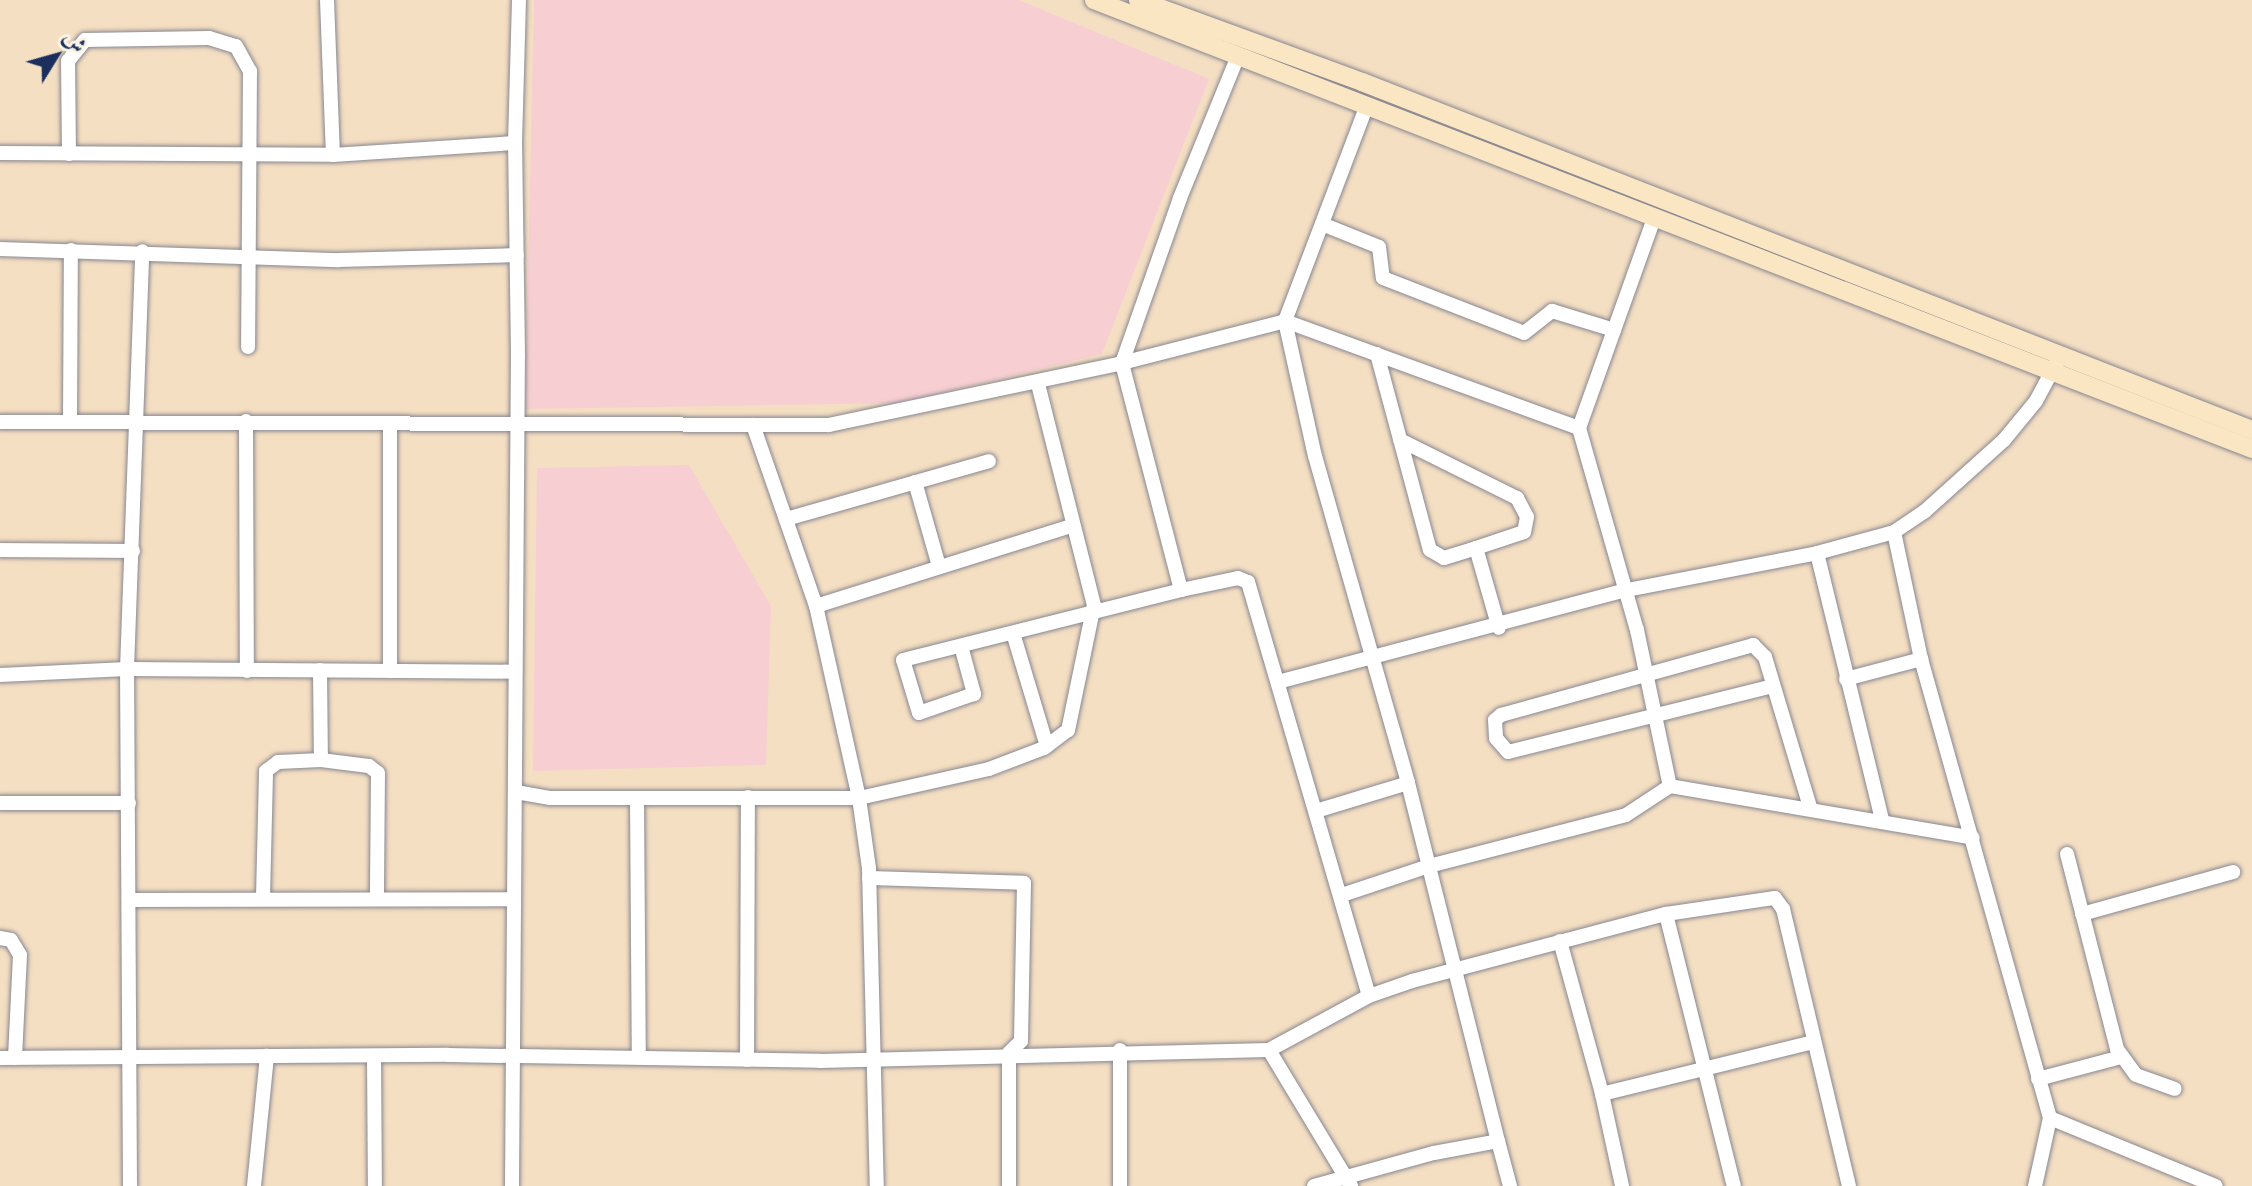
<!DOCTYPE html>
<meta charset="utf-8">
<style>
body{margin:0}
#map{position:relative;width:2252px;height:1186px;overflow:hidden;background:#f5dfc3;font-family:"Gentium Book Plus",Amiri,serif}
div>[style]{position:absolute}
.built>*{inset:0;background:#f7cfd2}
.roads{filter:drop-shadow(0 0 2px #888790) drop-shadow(0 0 2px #888790)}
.minor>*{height:14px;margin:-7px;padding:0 7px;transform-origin:7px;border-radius:7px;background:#fff}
.secondary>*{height:18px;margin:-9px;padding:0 9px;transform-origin:9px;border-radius:9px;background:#fbe6c4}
span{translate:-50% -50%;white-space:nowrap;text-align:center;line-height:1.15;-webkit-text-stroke:7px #fcf5e5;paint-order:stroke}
.north{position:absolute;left:16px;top:16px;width:80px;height:80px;-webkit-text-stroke:6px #fcf5e5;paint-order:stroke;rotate:53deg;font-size:22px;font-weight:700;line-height:32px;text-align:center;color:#1b2f5e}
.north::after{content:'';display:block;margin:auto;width:28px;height:36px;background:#1b2f5e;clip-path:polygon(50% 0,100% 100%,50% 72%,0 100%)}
</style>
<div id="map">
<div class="built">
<i style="clip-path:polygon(534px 0,1019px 0,1209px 79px,1102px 354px,898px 403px,525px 409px)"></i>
<i style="clip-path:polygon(689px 465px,771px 606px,766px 765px,533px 771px,537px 468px)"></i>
</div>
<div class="roads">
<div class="minor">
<i style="left:327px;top:0;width:155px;rotate:87.8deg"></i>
<i style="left:1367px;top:105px;width:231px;rotate:110.8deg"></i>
<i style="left:1285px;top:321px;width:138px;rotate:77.5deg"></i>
<i style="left:1315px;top:456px;width:340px;rotate:74.1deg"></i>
<i style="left:1408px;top:783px;width:369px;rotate:75.9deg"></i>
<i style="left:0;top:153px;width:333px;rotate:0.3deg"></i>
<i style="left:333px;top:155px;width:182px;rotate:-3.8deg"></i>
<i style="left:69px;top:154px;width:93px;rotate:-90.6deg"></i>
<i style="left:68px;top:61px;width:27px;rotate:-51deg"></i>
<i style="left:85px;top:40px;width:124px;rotate:-0.9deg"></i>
<i style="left:209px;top:38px;width:28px;rotate:17deg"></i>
<i style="left:236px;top:46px;width:29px;rotate:61deg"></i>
<i style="left:250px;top:71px;width:276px;rotate:90.4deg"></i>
<i style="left:1322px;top:224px;width:61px;rotate:22deg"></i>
<i style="left:1379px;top:247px;width:31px;rotate:83deg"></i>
<i style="left:1383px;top:278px;width:151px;rotate:21.3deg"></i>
<i style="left:1524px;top:333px;width:36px;rotate:-38deg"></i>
<i style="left:1552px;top:311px;width:65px;rotate:17deg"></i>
<i style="left:0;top:249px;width:339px;rotate:1.9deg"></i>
<i style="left:339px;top:260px;width:178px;rotate:-1.6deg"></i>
<i style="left:1377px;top:354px;width:203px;rotate:74.9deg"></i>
<i style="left:1430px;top:550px;width:16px;rotate:30deg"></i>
<i style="left:1444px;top:558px;width:34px;rotate:-17deg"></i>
<i style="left:1476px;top:548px;width:83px;rotate:74deg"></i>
<i style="left:1038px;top:384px;width:228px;rotate:75.8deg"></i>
<i style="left:1094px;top:605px;width:128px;rotate:101.7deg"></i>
<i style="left:1068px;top:730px;width:30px;rotate:143deg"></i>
<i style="left:1044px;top:748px;width:59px;rotate:159.1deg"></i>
<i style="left:989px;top:769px;width:133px;rotate:167.4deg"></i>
<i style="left:859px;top:798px;width:197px;rotate:-102.6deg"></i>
<i style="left:816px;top:606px;width:267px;rotate:-17.4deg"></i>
<i style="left:70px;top:421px;width:171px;rotate:-89.7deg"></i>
<i style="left:246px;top:421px;width:250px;rotate:89.8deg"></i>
<i style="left:0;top:422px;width:829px;rotate:0.21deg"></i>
<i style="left:829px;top:425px;width:299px;rotate:-11.9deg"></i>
<i style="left:1122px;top:363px;width:175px;rotate:-70.6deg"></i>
<i style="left:1180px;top:198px;width:153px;rotate:-67.8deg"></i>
<i style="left:753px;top:425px;width:192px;rotate:70.8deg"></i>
<i style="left:1579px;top:428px;width:223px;rotate:-70.3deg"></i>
<i style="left:1400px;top:440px;width:131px;rotate:26.4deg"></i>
<i style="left:1517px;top:498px;width:21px;rotate:62deg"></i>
<i style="left:1527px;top:517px;width:15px;rotate:101deg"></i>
<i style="left:1524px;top:532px;width:51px;rotate:161.6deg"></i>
<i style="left:915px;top:482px;width:87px;rotate:74.1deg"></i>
<i style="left:786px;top:519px;width:211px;rotate:-15.9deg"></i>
<i style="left:1894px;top:532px;width:130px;rotate:78deg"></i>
<i style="left:1921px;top:659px;width:477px;rotate:74.3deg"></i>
<i style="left:2050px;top:1118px;width:70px;rotate:102.4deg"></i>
<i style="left:0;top:550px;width:133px;rotate:0.4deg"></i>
<i style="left:1817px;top:553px;width:274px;rotate:76.3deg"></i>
<i style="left:1181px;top:590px;width:235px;rotate:-104.6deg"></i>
<i style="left:1122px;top:363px;width:168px;rotate:-14.4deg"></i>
<i style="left:1285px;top:321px;width:313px;rotate:20deg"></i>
<i style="left:1579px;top:428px;width:210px;rotate:74deg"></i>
<i style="left:1637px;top:630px;width:159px;rotate:78.1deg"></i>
<i style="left:1670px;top:786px;width:307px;rotate:9.7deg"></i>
<i style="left:1013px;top:633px;width:118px;rotate:73.3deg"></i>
<i style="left:961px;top:646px;width:50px;rotate:74.8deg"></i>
<i style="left:974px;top:694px;width:58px;rotate:160.9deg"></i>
<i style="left:919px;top:713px;width:55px;rotate:-106.8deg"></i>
<i style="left:903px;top:660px;width:287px;rotate:-14.1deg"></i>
<i style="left:1181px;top:590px;width:58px;rotate:-11.9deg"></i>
<i style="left:1238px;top:578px;width:11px;rotate:22deg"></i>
<i style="left:1248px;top:582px;width:431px;rotate:73.7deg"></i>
<i style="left:320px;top:670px;width:90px;rotate:89.4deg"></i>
<i style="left:390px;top:671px;width:246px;rotate:-90deg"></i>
<i style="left:0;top:675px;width:127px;rotate:-2.7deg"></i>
<i style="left:127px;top:669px;width:385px;rotate:0.4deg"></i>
<i style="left:1846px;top:679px;width:78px;rotate:-14.9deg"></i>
<i style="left:1278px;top:682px;width:356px;rotate:-14.8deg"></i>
<i style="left:1622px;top:591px;width:199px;rotate:-11deg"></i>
<i style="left:1817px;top:553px;width:80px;rotate:-15.3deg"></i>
<i style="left:1894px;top:532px;width:36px;rotate:-34deg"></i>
<i style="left:1924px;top:512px;width:108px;rotate:-42deg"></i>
<i style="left:2004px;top:440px;width:50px;rotate:-50.6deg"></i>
<i style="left:2036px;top:401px;width:51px;rotate:-61.9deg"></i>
<i style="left:1773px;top:686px;width:273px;rotate:166deg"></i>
<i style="left:1508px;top:752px;width:18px;rotate:-131deg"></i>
<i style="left:1496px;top:738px;width:18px;rotate:-93deg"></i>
<i style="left:1495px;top:720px;width:8px;rotate:-40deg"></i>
<i style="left:1501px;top:715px;width:262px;rotate:-15.5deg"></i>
<i style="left:1753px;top:645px;width:17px;rotate:45deg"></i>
<i style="left:1765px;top:657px;width:157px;rotate:73.3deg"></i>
<i style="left:516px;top:792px;width:35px;rotate:10deg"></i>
<i style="left:550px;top:798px;width:309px"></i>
<i style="left:859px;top:798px;width:71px;rotate:81.9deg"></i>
<i style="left:869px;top:868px;width:318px;rotate:88.6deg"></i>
<i style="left:637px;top:799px;width:257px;rotate:89.6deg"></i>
<i style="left:0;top:803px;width:129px"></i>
<i style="left:1316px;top:811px;width:96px;rotate:-16.9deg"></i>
<i style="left:2067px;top:854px;width:201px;rotate:75.6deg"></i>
<i style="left:2117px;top:1049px;width:32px;rotate:54deg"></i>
<i style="left:2136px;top:1075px;width:41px;rotate:19.7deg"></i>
<i style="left:869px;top:878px;width:155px;rotate:1.8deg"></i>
<i style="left:1024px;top:883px;width:158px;rotate:91.1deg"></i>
<i style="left:1021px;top:1041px;width:17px;rotate:135deg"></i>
<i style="left:1009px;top:1053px;width:133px;rotate:90deg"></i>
<i style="left:1342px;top:895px;width:92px;rotate:-18.4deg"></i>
<i style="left:1429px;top:866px;width:203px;rotate:-14.5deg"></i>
<i style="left:1626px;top:815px;width:53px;rotate:-33.4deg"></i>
<i style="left:263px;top:897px;width:126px;rotate:-88.6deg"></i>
<i style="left:266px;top:771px;width:15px;rotate:-37deg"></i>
<i style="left:278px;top:762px;width:43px;rotate:-2.7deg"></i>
<i style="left:321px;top:760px;width:48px;rotate:7.1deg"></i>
<i style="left:369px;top:766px;width:11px;rotate:38deg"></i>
<i style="left:378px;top:773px;width:126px;rotate:90.5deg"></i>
<i style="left:131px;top:900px;width:382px;rotate:-0.1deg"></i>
<i style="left:1666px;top:914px;width:280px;rotate:76deg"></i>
<i style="left:2082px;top:914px;width:157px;rotate:-15.5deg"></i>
<i style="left:0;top:938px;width:11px;rotate:10deg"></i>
<i style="left:11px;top:940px;width:17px;rotate:59deg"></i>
<i style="left:20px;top:955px;width:103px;rotate:92.8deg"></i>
<i style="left:1560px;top:941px;width:159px;rotate:74.6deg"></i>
<i style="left:1602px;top:1094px;width:217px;rotate:-13.8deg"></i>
<i style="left:1120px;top:1050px;width:136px;rotate:90deg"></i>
<i style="left:1269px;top:1050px;width:114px;rotate:-28.4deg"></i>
<i style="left:1369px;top:996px;width:46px;rotate:-19.2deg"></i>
<i style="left:1412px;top:981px;width:263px;rotate:-14.8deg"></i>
<i style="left:1666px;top:914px;width:110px;rotate:-8.4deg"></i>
<i style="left:1775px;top:898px;width:14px;rotate:54deg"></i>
<i style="left:1783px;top:909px;width:285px;rotate:76.6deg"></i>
<i style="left:374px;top:1056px;width:130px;rotate:89.6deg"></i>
<i style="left:0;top:1058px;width:448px;rotate:-0.4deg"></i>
<i style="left:448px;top:1055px;width:372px;rotate:0.9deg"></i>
<i style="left:820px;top:1061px;width:449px;rotate:-1.4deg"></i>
<i style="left:1269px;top:1050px;width:159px;rotate:58.9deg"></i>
<i style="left:747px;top:1060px;width:263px;rotate:-89.8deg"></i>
<i style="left:2038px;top:1079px;width:86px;rotate:-14.8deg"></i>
<i style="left:1602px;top:1094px;width:94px;rotate:77.7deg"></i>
<i style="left:2050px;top:1118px;width:179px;rotate:22.3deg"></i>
<i style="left:130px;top:1186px;width:517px;rotate:-90.33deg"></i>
<i style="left:127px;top:669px;width:418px;rotate:-87.9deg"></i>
<i style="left:254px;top:1186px;width:131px;rotate:-84.3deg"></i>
<i style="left:512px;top:1186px;width:831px;rotate:-89.59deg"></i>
<i style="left:518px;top:355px;width:212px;rotate:-90.8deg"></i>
<i style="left:515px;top:143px;width:143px;rotate:-88.4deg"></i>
<i style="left:1314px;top:1186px;width:124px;rotate:-15.4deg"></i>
<i style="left:1434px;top:1153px;width:65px;rotate:-10.6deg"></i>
<i style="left:1498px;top:1141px;width:47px;rotate:75.1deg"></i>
</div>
<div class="secondary">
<i style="left:1094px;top:0;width:1242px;rotate:21.19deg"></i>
<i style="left:1138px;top:0;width:239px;rotate:20.1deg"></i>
<i style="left:1362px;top:82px;width:956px;rotate:21.36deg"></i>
</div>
</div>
<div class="north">ش</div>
</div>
